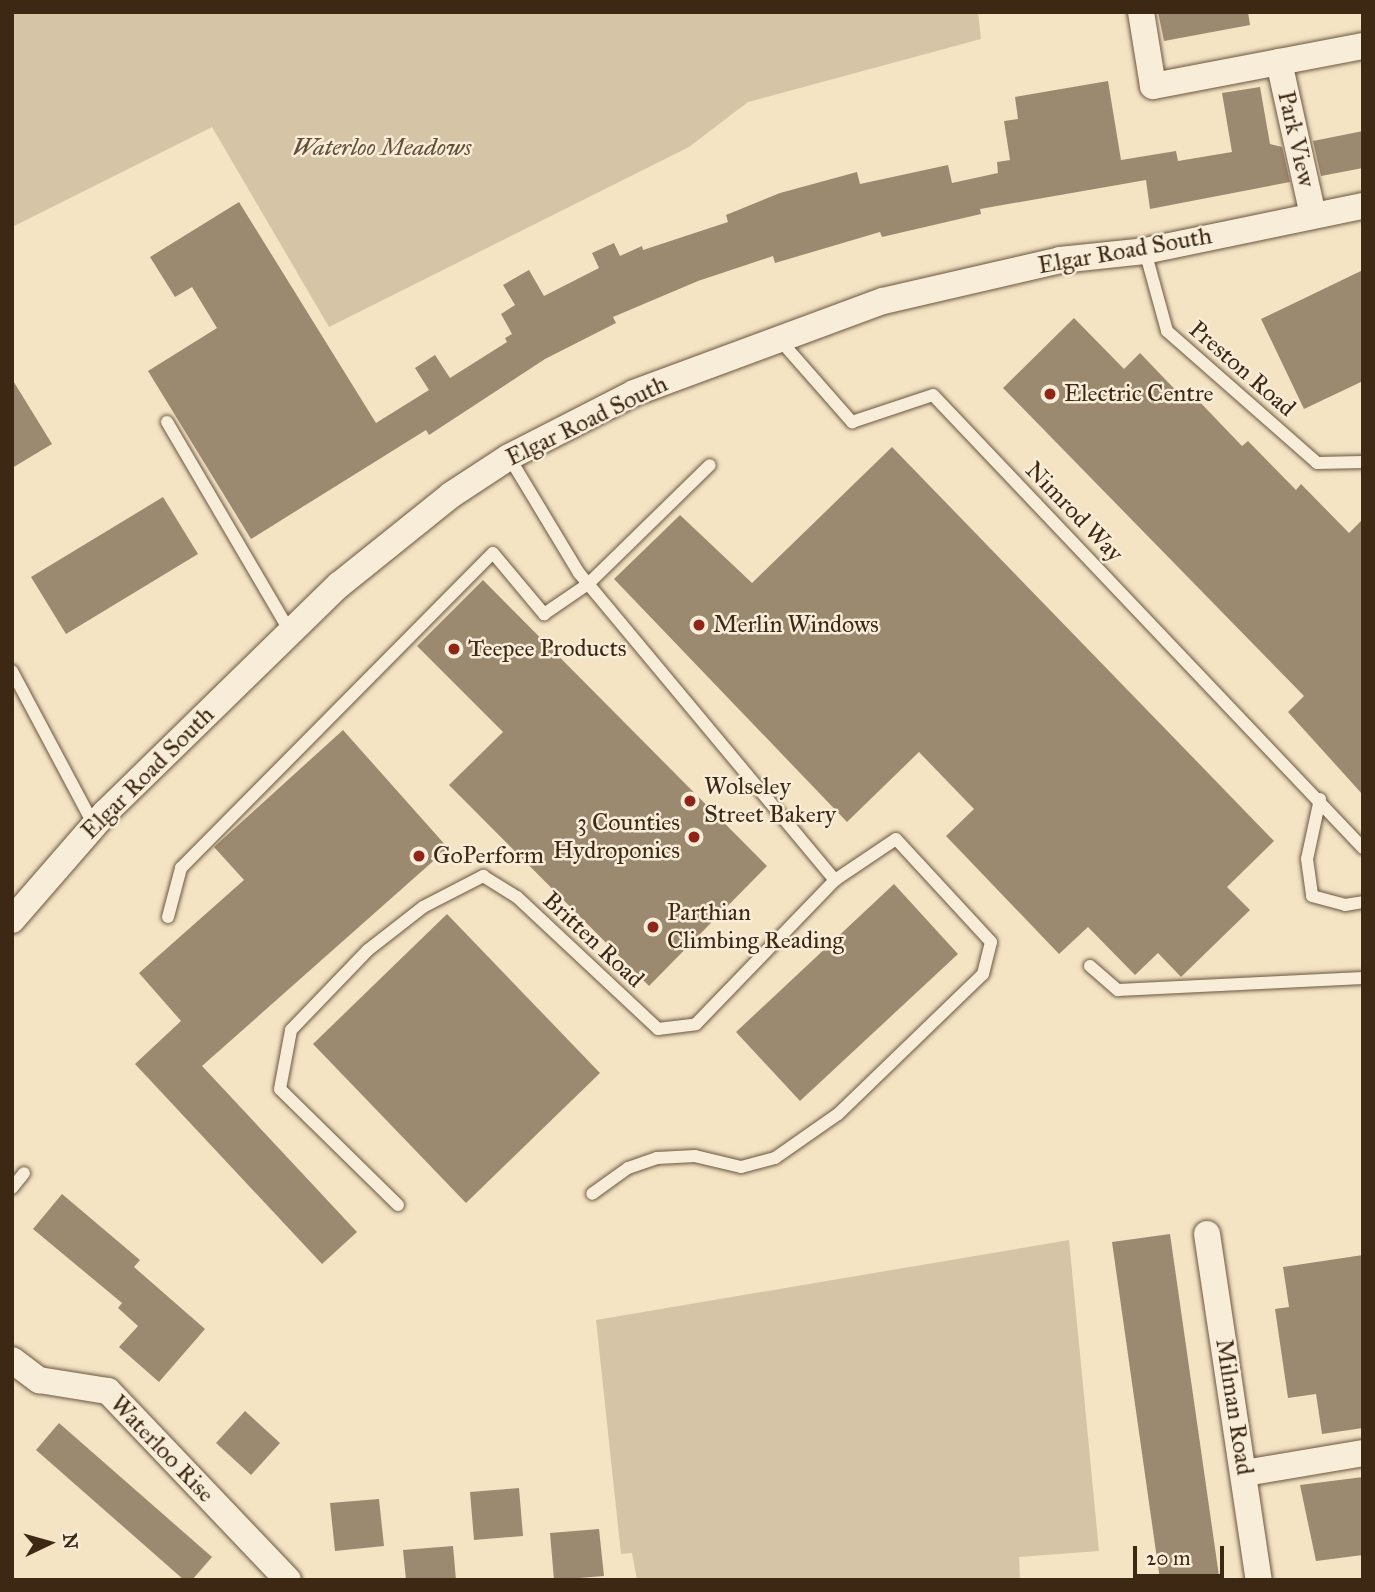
<!DOCTYPE html>
<style>
body{margin:0}
#map{position:relative;width:1375px;height:1592px;overflow:hidden;background:#f4e4c4;font-family:"IM FELL Great Primer",serif}
div>[style]{position:absolute}
.green>*{inset:0;background:#d5c4a6}
.building>*{inset:0;background:#9c8a70}
.roads{filter:drop-shadow(0 0 2px #6b5740) drop-shadow(0 0 2px #6b5740)}
.lane>*{height:12px;margin:-6px;padding:0 6px;transform-origin:6px;border-radius:6px;background:#f8edd9}
.street>*{height:26px;margin:-13px;padding:0 13px;transform-origin:13px;border-radius:13px;background:#f8edd9}
.dots>*{width:19px;height:19px;translate:-50% -50%;box-sizing:border-box;border:4px solid #f8edd9;border-radius:50%}
span{translate:-50% -50%;white-space:nowrap;text-align:center;line-height:1.15;-webkit-text-stroke:5px #f8edd9;paint-order:stroke}
.street-label{font-size:24px;color:#3d2814}
.park-label{font-size:24px;color:#634f38;font-style:italic}
.poi-label{font-size:24px;color:#3d2814}
.left{translate:0 -50%;text-align:left}
.right{translate:-100% -50%;text-align:right}
.frame{position:absolute;inset:0;border:14px solid #3d2814;pointer-events:none}
.north{position:absolute;left:14px;top:1508px;width:70px;height:70px;-webkit-text-stroke:5px #f8edd9;paint-order:stroke;rotate:85deg;font-size:19px;font-weight:700;line-height:28px;text-align:center;color:#3d2814}
.north::after{content:'';display:block;margin:auto;width:24px;height:32px;background:#3d2814;clip-path:polygon(50% 0,100% 100%,50% 72%,0 100%)}
.scale{position:absolute;left:1133px;top:1546px;width:91px;height:32px;box-sizing:border-box;border:4px solid #3d2814;border-top:0;padding-left:9px;font-size:21px;line-height:24px;white-space:nowrap;color:#3d2814;-webkit-text-stroke:5px #f8edd9;paint-order:stroke}
</style>
<div id="map">
<div class="green">
<i style="clip-path:polygon(12px 12px,978px 12px,981px 39px,748px 102px,689px 147px,329px 327px,212px 127px,12px 227px)"></i>
<i style="clip-path:polygon(1069px 1240px,1099px 1551px,1019px 1557px,1020px 1580px,637px 1580px,632px 1553px,621px 1554px,596px 1320px)"></i>
</div>
<div class="building">
<i style="clip-path:polygon(1158px 12px,1248px 12px,1250px 25px,1164px 41px)"></i>
<i style="clip-path:polygon(1108px 81px,1121px 160px,1176px 151px,1178px 161px,1232px 152px,1222px 93px,1260px 87px,1270px 144px,1282px 147px,1290px 182px,1150px 209px,1146px 180px,980px 209px,981px 214px,882px 237px,880px 232px,775px 263px,773px 256px,698px 281px,613px 317px,616px 323px,545px 359px,429px 435px,426px 430px,251px 539px,148px 371px,217px 328px,192px 287px,175px 297px,150px 257px,239px 202px,376px 423px,429px 390px,415px 368px,435px 355px,450px 378px,507px 342px,505px 338px,512px 334px,501px 314px,515px 305px,503px 285px,529px 270px,544px 296px,599px 268px,592px 253px,614px 243px,620px 256px,642px 246px,643px 250px,728px 222px,726px 215px,780px 193px,857px 172px,860px 184px,948px 165px,952px 183px,998px 173px,997px 162px,1010px 160px,1004px 121px,1018px 119px,1015px 97px)"></i>
<i style="clip-path:polygon(1363px 131px,1363px 168px,1321px 176px,1313px 141px)"></i>
<i style="clip-path:polygon(1363px 270px,1363px 381px,1304px 409px,1261px 319px)"></i>
<i style="clip-path:polygon(1074px 318px,1124px 369px,1140px 353px,1188px 403px,1195px 397px,1242px 446px,1248px 441px,1296px 490px,1301px 484px,1349px 533px,1363px 519px,1363px 795px,1288px 712px,1304px 696px,1003px 388px)"></i>
<i style="clip-path:polygon(12px 379px,52px 444px,12px 468px)"></i>
<i style="clip-path:polygon(892px 447px,1274px 841px,1227px 887px,1250px 910px,1181px 977px,1158px 953px,1135px 975px,1088px 927px,1059px 954px,946px 836px,974px 809px,919px 752px,847px 822px,614px 579px,680px 515px,752px 583px)"></i>
<i style="clip-path:polygon(163px 497px,198px 554px,66px 634px,31px 577px)"></i>
<i style="clip-path:polygon(483px 580px,767px 866px,649px 986px,449px 785px,503px 732px,417px 646px)"></i>
<i style="clip-path:polygon(343px 730px,448px 848px,202px 1066px,357px 1232px,322px 1264px,135px 1064px,181px 1021px,139px 973px,244px 880px,214px 847px)"></i>
<i style="clip-path:polygon(894px 884px,958px 954px,800px 1101px,736px 1032px)"></i>
<i style="clip-path:polygon(447px 914px,600px 1073px,466px 1203px,313px 1044px)"></i>
<i style="clip-path:polygon(62px 1194px,140px 1260px,134px 1267px,205px 1329px,159px 1382px,119px 1347px,138px 1326px,118px 1308px,122px 1303px,33px 1229px)"></i>
<i style="clip-path:polygon(1170px 1234px,1219px 1576px,1196px 1580px,1160px 1580px,1112px 1242px)"></i>
<i style="clip-path:polygon(1363px 1255px,1363px 1428px,1322px 1434px,1316px 1394px,1288px 1398px,1275px 1309px,1289px 1307px,1283px 1267px)"></i>
<i style="clip-path:polygon(245px 1411px,280px 1443px,251px 1475px,216px 1443px)"></i>
<i style="clip-path:polygon(59px 1423px,212px 1557px,192px 1580px,184px 1580px,36px 1450px)"></i>
<i style="clip-path:polygon(1363px 1477px,1363px 1555px,1316px 1561px,1300px 1485px)"></i>
<i style="clip-path:polygon(519px 1488px,523px 1536px,474px 1540px,470px 1492px)"></i>
<i style="clip-path:polygon(379px 1499px,384px 1546px,335px 1551px,330px 1503px)"></i>
<i style="clip-path:polygon(599px 1529px,604px 1576px,554px 1580px,550px 1533px)"></i>
<i style="clip-path:polygon(453px 1546px,456px 1580px,406px 1580px,403px 1550px)"></i>
</div>
<div class="roads">
<div class="lane">
<i style="left:1145px;top:251px;width:83px;rotate:74.6deg"></i>
<i style="left:1167px;top:331px;width:200px;rotate:41.3deg"></i>
<i style="left:1317px;top:463px;width:46px;rotate:-1.2deg"></i>
<i style="left:779px;top:339px;width:111px;rotate:48.7deg"></i>
<i style="left:852px;top:422px;width:85px;rotate:-18.4deg"></i>
<i style="left:933px;top:395px;width:625px;rotate:46.49deg"></i>
<i style="left:167px;top:422px;width:243px;rotate:59.6deg"></i>
<i style="left:509px;top:457px;width:135px;rotate:58.9deg"></i>
<i style="left:579px;top:573px;width:400px;rotate:50.2deg"></i>
<i style="left:12px;top:671px;width:174px;rotate:62deg"></i>
<i style="left:1320px;top:799px;width:61px;rotate:102.2deg"></i>
<i style="left:1307px;top:859px;width:37px;rotate:82deg"></i>
<i style="left:1312px;top:896px;width:34px;rotate:15deg"></i>
<i style="left:1345px;top:905px;width:18px;rotate:-9deg"></i>
<i style="left:168px;top:917px;width:51px;rotate:-75.1deg"></i>
<i style="left:181px;top:868px;width:443px;rotate:-45.3deg"></i>
<i style="left:493px;top:553px;width:80px;rotate:50.1deg"></i>
<i style="left:544px;top:614px;width:53px;rotate:-34.3deg"></i>
<i style="left:588px;top:584px;width:170px;rotate:-44.3deg"></i>
<i style="left:1090px;top:966px;width:37px;rotate:41deg"></i>
<i style="left:1118px;top:990px;width:245px;rotate:-2.8deg"></i>
<i style="left:12px;top:1188px;width:19px;rotate:-51deg"></i>
<i style="left:398px;top:1205px;width:165px;rotate:-135.5deg"></i>
<i style="left:280px;top:1089px;width:60px;rotate:-79.4deg"></i>
<i style="left:291px;top:1030px;width:111px;rotate:-46.1deg"></i>
<i style="left:368px;top:950px;width:70px;rotate:-38deg"></i>
<i style="left:423px;top:907px;width:68px;rotate:-27.3deg"></i>
<i style="left:483px;top:876px;width:40px;rotate:32deg"></i>
<i style="left:517px;top:897px;width:193px;rotate:43.1deg"></i>
<i style="left:658px;top:1029px;width:38px;rotate:-7deg"></i>
<i style="left:696px;top:1024px;width:200px;rotate:-46deg"></i>
<i style="left:835px;top:880px;width:73px;rotate:-33.9deg"></i>
<i style="left:896px;top:839px;width:140px;rotate:47.3deg"></i>
<i style="left:991px;top:942px;width:33px;rotate:104deg"></i>
<i style="left:983px;top:974px;width:202px;rotate:136deg"></i>
<i style="left:838px;top:1114px;width:77px;rotate:145.1deg"></i>
<i style="left:775px;top:1158px;width:35px;rotate:165deg"></i>
<i style="left:741px;top:1167px;width:47px;rotate:-166.6deg"></i>
<i style="left:695px;top:1156px;width:38px;rotate:177deg"></i>
<i style="left:657px;top:1158px;width:31px;rotate:161deg"></i>
<i style="left:628px;top:1168px;width:44px;rotate:144.2deg"></i>
</div>
<div class="street">
<i style="left:1141px;top:12px;width:75px;rotate:80.8deg"></i>
<i style="left:1153px;top:86px;width:214px;rotate:-10.8deg"></i>
<i style="left:1279px;top:62px;width:157px;rotate:77.5deg"></i>
<i style="left:12px;top:920px;width:142px;rotate:-49deg"></i>
<i style="left:105px;top:813px;width:327px;rotate:-44.3deg"></i>
<i style="left:339px;top:585px;width:144px;rotate:-38.8deg"></i>
<i style="left:451px;top:495px;width:69px;rotate:-33.2deg"></i>
<i style="left:509px;top:457px;width:140px;rotate:-27.1deg"></i>
<i style="left:634px;top:393px;width:265px;rotate:-20.3deg"></i>
<i style="left:883px;top:301px;width:182px;rotate:-13deg"></i>
<i style="left:1060px;top:260px;width:85px;rotate:-6deg"></i>
<i style="left:1145px;top:251px;width:223px;rotate:-11.7deg"></i>
<i style="left:1207px;top:1234px;width:350px;rotate:81.5deg"></i>
<i style="left:12px;top:1360px;width:34px;rotate:37deg"></i>
<i style="left:39px;top:1380px;width:70px;rotate:9.1deg"></i>
<i style="left:108px;top:1391px;width:261px;rotate:46.4deg"></i>
<i style="left:1245px;top:1473px;width:120px;rotate:-9.6deg"></i>
</div>
</div>
<div class="dots">
<i style="left:1050px;top:394px;background:#8f2418"></i>
<i style="left:699px;top:625px;background:#8f2418"></i>
<i style="left:454px;top:649px;background:#8f2418"></i>
<i style="left:690px;top:801px;background:#8f2418"></i>
<i style="left:694px;top:837px;background:#8f2418"></i>
<i style="left:419px;top:856px;background:#8f2418"></i>
<i style="left:653px;top:927px;background:#8f2418"></i>
</div>
<div class="street-label">
<span style="left:1296px;top:139px;rotate:77deg">Park View</span>
<span style="left:1125px;top:251px;rotate:-10deg">Elgar Road South</span>
<span style="left:1242px;top:369px;rotate:41deg">Preston Road</span>
<span style="left:587px;top:421px;rotate:-26deg">Elgar Road South</span>
<span style="left:1074px;top:512px;rotate:46deg">Nimrod Way</span>
<span style="left:148px;top:773px;rotate:-45deg">Elgar Road South</span>
<span style="left:593px;top:940px;rotate:43deg">Britten Road</span>
<span style="left:1234px;top:1407px;rotate:81deg">Milman Road</span>
<span style="left:162px;top:1449px;rotate:46deg">Waterloo Rise</span>
</div>
<div class="park-label">
<span style="left:382px;top:148px">Waterloo Meadows</span>
</div>
<div class="poi-label">
<span class="left" style="left:1064px;top:394px">Electric Centre</span>
<span class="left" style="left:713px;top:625px">Merlin Windows</span>
<span class="left" style="left:468px;top:649px">Teepee Products</span>
<span class="left" style="left:704px;top:801px">Wolseley<br>Street Bakery</span>
<span class="right" style="left:680px;top:837px">3 Counties<br>Hydroponics</span>
<span class="left" style="left:433px;top:856px">GoPerform</span>
<span class="left" style="left:667px;top:927px">Parthian<br>Climbing Reading</span>
</div>
<div class="frame"></div>
<div class="north">N</div>
<div class="scale">20 m</div>
</div>
